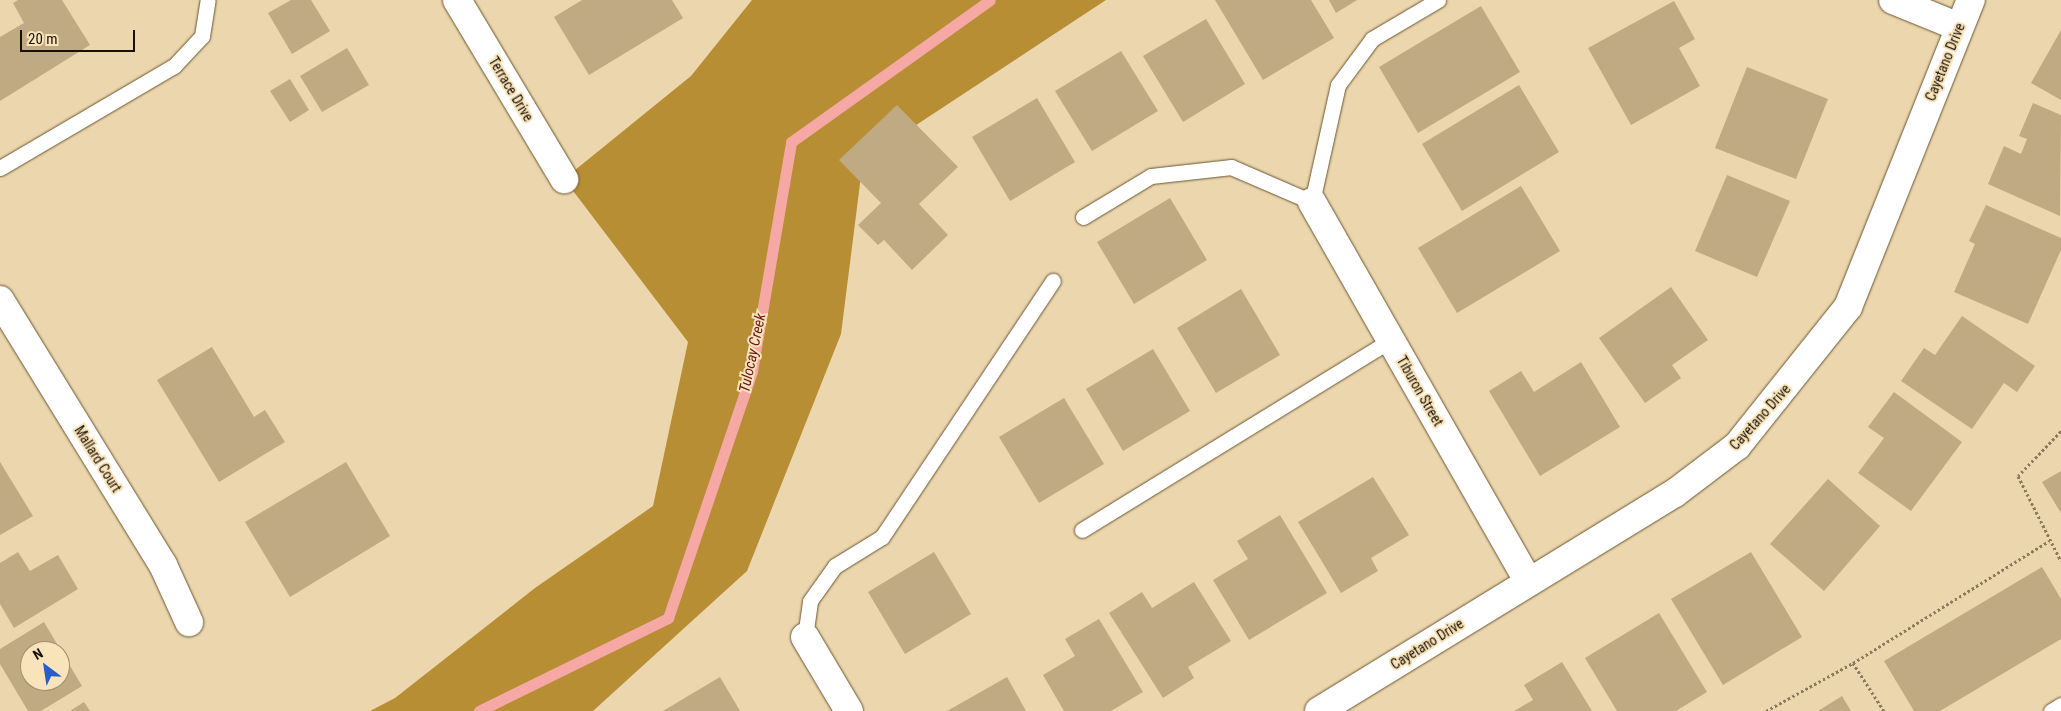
<!DOCTYPE html>
<style>
body{margin:0}
#map{position:relative;width:2061px;height:711px;overflow:hidden;background:#ecd6ad;font-family:"Roboto Condensed",sans-serif}
div>[style]{position:absolute}
.forest>*{inset:0;background:#b88e35}
.stream>*{height:11px;margin:-5.5px;padding:0 5.5px;transform-origin:5.5px;border-radius:5.5px;background:#f6a8a4}
.building>*{inset:0;background:#c0aa83}
.path>*{height:3px;margin-top:-1.5px;transform-origin:0;background:repeating-linear-gradient(90deg,#8a7a5e 0 2.5px,transparent 0 5px)}
.roads{filter:drop-shadow(0 0 1px #695631) drop-shadow(0 0 1px #695631)}
.service>*{height:15px;margin:-7.5px;padding:0 7.5px;transform-origin:7.5px;border-radius:7.5px;background:#fff}
.minor>*{height:28px;margin:-14px;padding:0 14px;transform-origin:14px;border-radius:14px;background:#fff}
span{translate:-50% -50%;white-space:nowrap;text-align:center;line-height:1.15;-webkit-text-stroke:4px #f9e3ba;paint-order:stroke}
.street-label{font-size:14px;color:#181003}
.water-label{font-size:15px;color:#6a161b;font-style:italic}
.north{position:absolute;left:20px;top:641px;width:50px;height:50px;box-sizing:border-box;background:#f9e3ba;border:1px solid #9f8f71;border-radius:50%;rotate:329deg;font-size:14px;font-weight:700;line-height:20px;text-align:center;color:#181003}
.north::after{content:'';display:block;margin:auto;width:18px;height:22px;background:#285dcb;clip-path:polygon(50% 0,100% 100%,50% 72%,0 100%)}
.scale{position:absolute;left:20px;top:30px;width:115px;height:22px;box-sizing:border-box;border:2px solid #181003;border-top:0;padding-left:6px;font-size:15px;line-height:18px;white-space:nowrap;color:#181003;-webkit-text-stroke:4px #f9e3ba;paint-order:stroke}
</style>
<div id="map">
<div class="forest">
<i style="clip-path:polygon(752px 0,1106px 0,863px 160px,841px 334px,747px 571px,593px 711px,370px 711px,395px 698px,535px 588px,653px 506px,688px 342px,564px 179px,691px 76px)"></i>
</div>
<div class="stream">
<i style="left:479px;top:711px;width:211px;rotate:-26.2deg"></i>
<i style="left:668px;top:618px;width:261px;rotate:-71.2deg"></i>
<i style="left:752px;top:371px;width:232px;rotate:-80.3deg"></i>
<i style="left:791px;top:142px;width:244px;rotate:-35.5deg"></i>
</div>
<div class="building">
<i style="clip-path:polygon(18px 0,62px 0,90px 45px,0 101px,0 37px,24px 23px,13px 3px)"></i>
<i style="clip-path:polygon(291px 0,311px 0,330px 31px,292px 54px,268px 13px)"></i>
<i style="clip-path:polygon(582px 0,672px 0,683px 18px,589px 75px,554px 17px)"></i>
<i style="clip-path:polygon(1215px 0,1311px 0,1334px 38px,1263px 80px)"></i>
<i style="clip-path:polygon(1329px 0,1357px 0,1336px 13px)"></i>
<i style="clip-path:polygon(1674px 1px,1695px 39px,1679px 48px,1700px 86px,1631px 125px,1588px 48px)"></i>
<i style="clip-path:polygon(1481px 6px,1520px 72px,1418px 133px,1379px 67px)"></i>
<i style="clip-path:polygon(1206px 19px,1245px 84px,1183px 122px,1143px 56px)"></i>
<i style="clip-path:polygon(2061px 30px,2061px 100px,2031px 83px)"></i>
<i style="clip-path:polygon(347px 48px,369px 85px,322px 112px,300px 76px)"></i>
<i style="clip-path:polygon(1121px 51px,1158px 111px,1092px 151px,1055px 91px)"></i>
<i style="clip-path:polygon(1747px 67px,1828px 99px,1796px 179px,1715px 148px)"></i>
<i style="clip-path:polygon(290px 79px,309px 110px,290px 122px,270px 91px)"></i>
<i style="clip-path:polygon(1519px 85px,1559px 152px,1462px 211px,1422px 144px)"></i>
<i style="clip-path:polygon(1037px 98px,1075px 162px,1010px 201px,972px 137px)"></i>
<i style="clip-path:polygon(2033px 103px,2061px 115px,2060px 216px,1988px 184px,2004px 146px,2021px 154px,2027px 139px,2019px 136px)"></i>
<i style="clip-path:polygon(897px 105px,958px 167px,919px 204px,948px 235px,912px 270px,884px 240px,878px 245px,858px 225px,881px 203px,839px 160px)"></i>
<i style="clip-path:polygon(1727px 175px,1790px 201px,1757px 277px,1695px 251px)"></i>
<i style="clip-path:polygon(1521px 186px,1560px 251px,1457px 313px,1418px 248px)"></i>
<i style="clip-path:polygon(1170px 198px,1207px 260px,1134px 304px,1097px 242px)"></i>
<i style="clip-path:polygon(1986px 205px,2061px 238px,2061px 250px,2028px 324px,1954px 292px,1975px 244px,1969px 241px)"></i>
<i style="clip-path:polygon(1671px 287px,1708px 340px,1672px 365px,1681px 378px,1645px 403px,1599px 338px)"></i>
<i style="clip-path:polygon(1241px 289px,1280px 355px,1216px 393px,1177px 328px)"></i>
<i style="clip-path:polygon(1962px 316px,2035px 366px,2017px 392px,2004px 383px,1972px 429px,1901px 381px,1924px 348px,1935px 355px)"></i>
<i style="clip-path:polygon(212px 347px,254px 417px,265px 410px,285px 442px,219px 482px,157px 380px)"></i>
<i style="clip-path:polygon(1153px 349px,1190px 411px,1123px 451px,1086px 389px)"></i>
<i style="clip-path:polygon(1581px 362px,1620px 427px,1540px 476px,1489px 391px,1521px 371px,1534px 392px)"></i>
<i style="clip-path:polygon(1894px 392px,1962px 442px,1911px 511px,1858px 473px,1884px 438px,1868px 427px)"></i>
<i style="clip-path:polygon(1064px 398px,1104px 464px,1039px 503px,999px 437px)"></i>
<i style="clip-path:polygon(0 462px,33px 516px,0 535px)"></i>
<i style="clip-path:polygon(346px 462px,390px 536px,290px 597px,245px 522px)"></i>
<i style="clip-path:polygon(2061px 471px,2061px 513px,2042px 482px)"></i>
<i style="clip-path:polygon(1373px 477px,1409px 535px,1371px 558px,1378px 571px,1341px 593px,1298px 522px)"></i>
<i style="clip-path:polygon(1828px 479px,1880px 526px,1824px 591px,1770px 544px)"></i>
<i style="clip-path:polygon(1280px 515px,1327px 593px,1249px 640px,1213px 580px,1248px 559px,1237px 541px)"></i>
<i style="clip-path:polygon(18px 552px,30px 571px,58px 555px,78px 589px,14px 628px,0 604px,0 563px)"></i>
<i style="clip-path:polygon(934px 552px,971px 614px,905px 654px,868px 592px)"></i>
<i style="clip-path:polygon(1751px 552px,1802px 637px,1723px 685px,1671px 599px)"></i>
<i style="clip-path:polygon(2042px 567px,2061px 599px,2061px 639px,1940px 711px,1914px 711px,1884px 661px)"></i>
<i style="clip-path:polygon(1194px 582px,1231px 641px,1188px 667px,1194px 678px,1163px 698px,1109px 613px,1142px 592px,1152px 608px)"></i>
<i style="clip-path:polygon(1659px 613px,1707px 692px,1676px 711px,1617px 711px,1585px 658px)"></i>
<i style="clip-path:polygon(1099px 619px,1143px 692px,1111px 711px,1064px 711px,1043px 675px,1075px 656px,1065px 639px)"></i>
<i style="clip-path:polygon(evenodd,44px 622px,82px 686px,41px 711px,28px 711px,0 664px,0 649px,44px 622px,30px 651px,60px 651px,60px 681px,30px 681px,30px 651px)"></i>
<i style="clip-path:polygon(1562px 662px,1592px 711px,1514px 711px,1533px 700px,1524px 685px)"></i>
<i style="clip-path:polygon(720px 677px,740px 711px,663px 711px)"></i>
<i style="clip-path:polygon(1007px 677px,1026px 711px,947px 711px)"></i>
<i style="clip-path:polygon(1842px 696px,1851px 711px,1818px 711px)"></i>
<i style="clip-path:polygon(84px 702px,90px 711px,70px 711px)"></i>
</div>
<div class="path">
<i style="left:2061px;top:431px;width:62px;rotate:133.7deg"></i>
<i style="left:2018px;top:476px;width:95px;rotate:63.2deg"></i>
<i style="left:1766px;top:711px;width:99px;rotate:-28.9deg"></i>
<i style="left:1884px;top:711px;width:57px;rotate:-122.9deg"></i>
<i style="left:1853px;top:663px;width:231px;rotate:-31.9deg"></i>
</div>
<div class="roads">
<div class="service">
<i style="left:0;top:168px;width:202px;rotate:-30.4deg"></i>
<i style="left:174px;top:66px;width:41px;rotate:-47deg"></i>
<i style="left:202px;top:36px;width:36px;rotate:-81deg"></i>
<i style="left:1083px;top:217px;width:79px;rotate:-31.1deg"></i>
<i style="left:1151px;top:176px;width:81px;rotate:-6.4deg"></i>
<i style="left:1231px;top:167px;width:88px;rotate:23.4deg"></i>
<i style="left:1312px;top:202px;width:120px;rotate:-77.5deg"></i>
<i style="left:1338px;top:85px;width:57px;rotate:-53.5deg"></i>
<i style="left:1372px;top:39px;width:77px;rotate:-30.6deg"></i>
<i style="left:1082px;top:530px;width:363px;rotate:-31.6deg"></i>
<i style="left:805px;top:637px;width:36px;rotate:-82deg"></i>
<i style="left:810px;top:601px;width:43px;rotate:-54.5deg"></i>
<i style="left:835px;top:566px;width:55px;rotate:-31.7deg"></i>
<i style="left:882px;top:537px;width:308px;rotate:-56.3deg"></i>
<i style="left:2051px;top:711px;width:12px;rotate:-31deg"></i>
</div>
<div class="minor">
<i style="left:457px;top:0;width:209px;rotate:59.1deg"></i>
<i style="left:1893px;top:0;width:71px;rotate:22.2deg"></i>
<i style="left:1312px;top:202px;width:436px;rotate:60.3deg"></i>
<i style="left:0;top:300px;width:311px;rotate:58.4deg"></i>
<i style="left:163px;top:565px;width:63px;rotate:65.5deg"></i>
<i style="left:805px;top:637px;width:86px;rotate:59.3deg"></i>
<i style="left:1319px;top:711px;width:417px;rotate:-31.5deg"></i>
<i style="left:1675px;top:493px;width:78px;rotate:-37.2deg"></i>
<i style="left:1737px;top:446px;width:178px;rotate:-51.4deg"></i>
<i style="left:1848px;top:307px;width:331px;rotate:-68.2deg"></i>
</div>
</div>
<div class="street-label">
<span style="left:1945px;top:62px;rotate:-68deg">Cayetano Drive</span>
<span style="left:511px;top:89px;rotate:59deg">Terrace Drive</span>
<span style="left:1420px;top:391px;rotate:60deg">Tiburon Street</span>
<span style="left:1760px;top:417px;rotate:-48deg">Cayetano Drive</span>
<span style="left:98px;top:459px;rotate:58deg">Mallard Court</span>
<span style="left:1427px;top:644px;rotate:-32deg">Cayetano Drive</span>
</div>
<div class="water-label">
<span style="left:753px;top:353px;rotate:-78deg">Tulocay Creek</span>
</div>
<div class="north">N</div>
<div class="scale">20 m</div>
</div>
